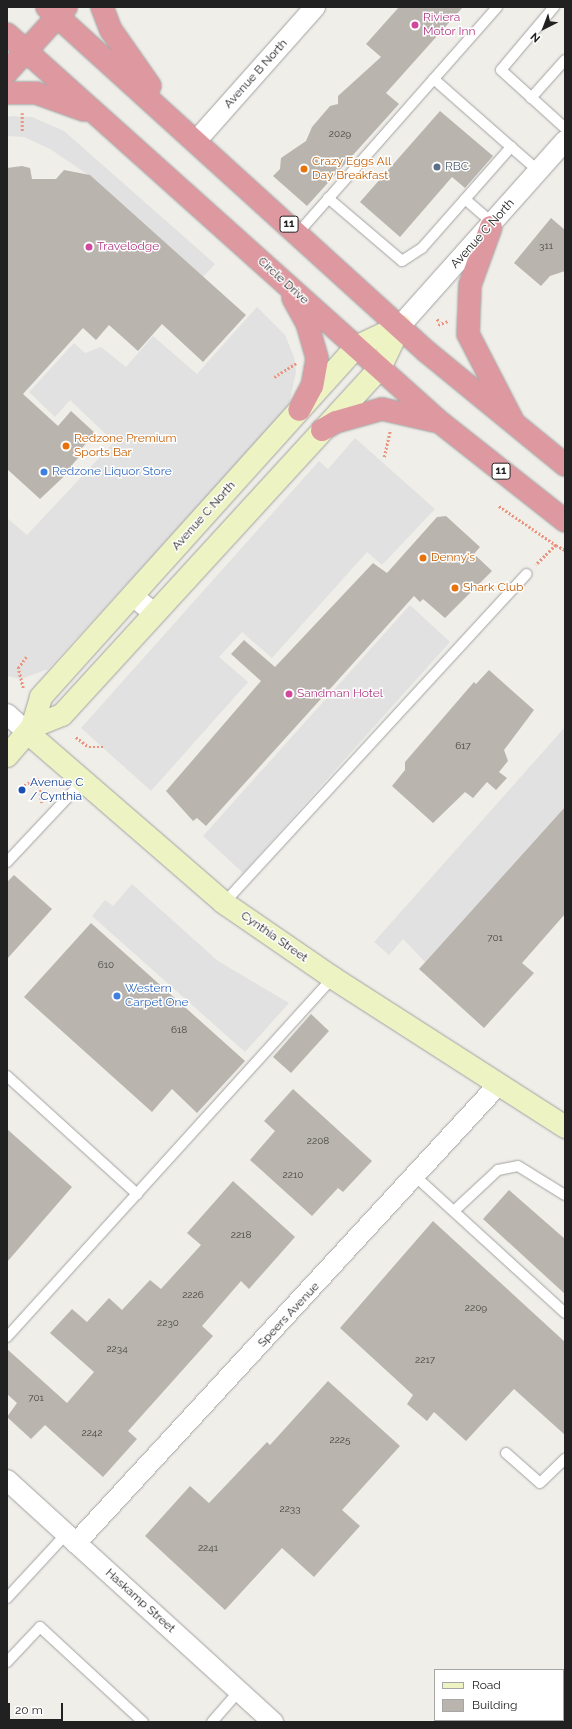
<!DOCTYPE html>
<style>
body{margin:0}
#map{position:relative;width:572px;height:1729px;overflow:hidden;background:#f0eee9;font-family:Raleway,sans-serif}
div>[style]{position:absolute}
.parking>*{inset:0;background:#e1e1e1}
.building>*{inset:0;background:#b9b4ae}
.path>*{height:2.5px;margin-top:-1.25px;transform-origin:0;background:repeating-linear-gradient(90deg,#eb947f 0 2px,transparent 0 4px)}
.roads{filter:drop-shadow(0 0 1px #a2a2a2) drop-shadow(0 0 1px #a2a2a2)}
.lane>*{height:10px;margin:-5px;padding:0 5px;transform-origin:5px;border-radius:5px;background:#fff}
.street>*{height:20px;margin:-10px;padding:0 10px;transform-origin:10px;border-radius:10px;background:#fff}
.secondary>*{height:22px;margin:-11px;padding:0 11px;transform-origin:11px;border-radius:11px;background:#edf3c3}
.highway>*{height:22px;margin:-11px;padding:0 11px;transform-origin:11px;border-radius:11px;background:#de99a0}
.dots>*{width:11px;height:11px;translate:-50% -50%;box-sizing:border-box;border:2px solid #fff;border-radius:50%}
span{translate:-50% -50%;white-space:nowrap;text-align:center;line-height:1.15;-webkit-text-stroke:3px #fff;paint-order:stroke}
.number-label{font-size:10px;color:#474644}
.number-label span{-webkit-text-stroke-width:0}
.shield-label span{padding:1px 3px;background:#fff;border:1px solid;border-radius:3px;-webkit-text-stroke-width:0}
.shield-label{font-size:11px;color:#212121;font-weight:700}
.hotel-label{font-size:12px;color:#b23c85}
.left{translate:0 -50%;text-align:left}
.street-label{font-size:12px;color:#212121}
.food-label{font-size:12px;color:#c56008}
.service-label{font-size:12px;color:#4e5e75}
.shop-label{font-size:12px;color:#366cbe}
.transit-label{font-size:12px;color:#164399}
.frame{position:absolute;inset:0;border:8px solid #212121;pointer-events:none}
.legend{position:absolute;left:434px;top:1669px;width:130px;height:52px;box-sizing:border-box;background:#fff;border:1px solid #a6a6a6;margin:0;padding:5px 7px;list-style:none;font-size:12px;color:#212121}
.legend li{display:flex;align-items:center;gap:8px;height:20px}
.legend b{width:20px;border:1px solid #a6a6a6}
.north{position:absolute;left:524px;top:8px;width:40px;height:40px;-webkit-text-stroke:3px #fff;paint-order:stroke;rotate:222deg;font-size:11px;font-weight:700;line-height:16px;text-align:center;color:#212121}
.north::after{content:'';display:block;margin:auto;width:14px;height:18px;background:#212121;clip-path:polygon(50% 0,100% 100%,50% 72%,0 100%)}
.scale{position:absolute;left:8px;top:1703px;width:55px;height:18px;box-sizing:border-box;border:2px solid #212121;border-top:0;padding-left:5px;font-size:12px;line-height:14px;white-space:nowrap;color:#212121;-webkit-text-stroke:3px #fff;paint-order:stroke}
</style>
<div id="map">
<div class="parking">
<i style="clip-path:polygon(12px 116px,32px 117px,64px 131px,215px 264px,203px 277px,87px 174px,50px 149px,24px 137px,7px 136px,7px 117px)"></i>
<i style="clip-path:polygon(257px 307px,285px 335px,294px 357px,296px 372px,288px 409px,48px 669px,21px 679px,7px 676px,7px 518px,27px 535px,114px 442px,70px 400px,55px 417px,29px 392px,74px 343px,85px 353px,101px 347px,126px 367px,153px 336px,197px 374px)"></i>
<i style="clip-path:polygon(355px 438px,435px 509px,382px 565px,367px 552px,272px 658px,242px 632px,219px 657px,248px 682px,151px 791px,81px 728px,319px 461px,328px 469px)"></i>
<i style="clip-path:polygon(410px 605px,450px 642px,243px 873px,203px 836px)"></i>
<i style="clip-path:polygon(565px 727px,565px 807px,425px 962px,403px 939px,389px 955px,374px 942px)"></i>
<i style="clip-path:polygon(132px 884px,218px 961px,289px 1003px,245px 1052px,92px 916px,105px 900px,113px 906px)"></i>
</div>
<div class="building">
<i style="clip-path:polygon(399px 7px,463px 7px,386px 93px,399px 104px,307px 206px,273px 176px,280px 169px,281px 158px,306px 141px,312px 127px,330px 106px,338px 104px,338px 96px,381px 57px,366px 44px)"></i>
<i style="clip-path:polygon(440px 111px,493px 156px,465px 188px,452px 177px,400px 237px,360px 202px)"></i>
<i style="clip-path:polygon(22px 166px,30px 168px,32px 179px,56px 179px,64px 170px,90px 175px,246px 315px,203px 362px,162px 324px,138px 351px,109px 325px,96px 340px,83px 328px,23px 394px,58px 426px,71px 411px,95px 433px,82px 448px,85px 450px,72px 465px,74px 467px,40px 499px,7px 469px,7px 168px)"></i>
<i style="clip-path:polygon(551px 218px,565px 230px,565px 271px,550px 276px,541px 286px,514px 263px)"></i>
<i style="clip-path:polygon(446px 516px,480px 547px,474px 554px,492px 571px,445px 618px,423px 599px,420px 602px,414px 596px,206px 826px,197px 818px,193px 821px,166px 791px,261px 681px,231px 654px,244px 640px,275px 667px,373px 563px,387px 573px,437px 517px)"></i>
<i style="clip-path:polygon(489px 670px,534px 710px,504px 750px,508px 761px,499px 772px,507px 778px,496px 790px,487px 782px,473px 798px,465px 792px,433px 823px,392px 786px,405px 770px,405px 762px,474px 682px,476px 684px)"></i>
<i style="clip-path:polygon(565px 807px,565px 914px,522px 963px,534px 973px,484px 1028px,419px 969px)"></i>
<i style="clip-path:polygon(14px 875px,52px 909px,7px 959px,7px 882px)"></i>
<i style="clip-path:polygon(91px 923px,245px 1061px,197px 1113px,172px 1089px,152px 1112px,24px 997px)"></i>
<i style="clip-path:polygon(311px 1014px,329px 1031px,291px 1073px,273px 1057px)"></i>
<i style="clip-path:polygon(293px 1089px,372px 1161px,343px 1192px,338px 1188px,312px 1216px,250px 1160px,275px 1131px,264px 1121px)"></i>
<i style="clip-path:polygon(7px 1129px,72px 1187px,7px 1262px)"></i>
<i style="clip-path:polygon(233px 1181px,295px 1237px,249px 1289px,241px 1281px,202px 1326px,213px 1336px,128px 1431px,137px 1439px,103px 1477px,45px 1425px,31px 1439px,7px 1417px,17px 1403px,7px 1394px,7px 1349px,67px 1403px,94px 1372px,50px 1333px,72px 1309px,87px 1322px,109px 1298px,122px 1310px,150px 1280px,161px 1289px,201px 1245px,187px 1233px)"></i>
<i style="clip-path:polygon(509px 1190px,565px 1239px,565px 1294px,483px 1219px)"></i>
<i style="clip-path:polygon(433px 1221px,565px 1342px,565px 1435px,514px 1389px,466px 1441px,434px 1412px,427px 1421px,407px 1404px,413px 1395px,340px 1328px)"></i>
<i style="clip-path:polygon(328px 1381px,400px 1446px,342px 1510px,360px 1526px,314px 1577px,282px 1548px,225px 1610px,145px 1536px,190px 1486px,209px 1503px,267px 1442px,270px 1445px)"></i>
</div>
<div class="path">
<i style="left:22px;top:131px;width:18px;rotate:-90deg"></i>
<i style="left:437px;top:319px;width:4px;rotate:45deg"></i>
<i style="left:438px;top:325px;width:11px;rotate:-22deg"></i>
<i style="left:274px;top:377px;width:26px;rotate:-32deg"></i>
<i style="left:384px;top:457px;width:28px;rotate:-77deg"></i>
<i style="left:499px;top:506px;width:69px;rotate:34.4deg"></i>
<i style="left:556px;top:545px;width:28px;rotate:135deg"></i>
<i style="left:556px;top:545px;width:10px;rotate:29deg"></i>
<i style="left:23px;top:688px;width:21px;rotate:-104deg"></i>
<i style="left:18px;top:668px;width:14px;rotate:-54deg"></i>
<i style="left:76px;top:737px;width:16px;rotate:38deg"></i>
<i style="left:89px;top:747px;width:16px"></i>
<i style="left:17px;top:789px;width:24px;rotate:-28deg"></i>
<i style="left:38px;top:778px;width:25px;rotate:81deg"></i>
</div>
<div class="roads">
<div class="lane">
<i style="left:554px;top:7px;width:82px;rotate:130.1deg"></i>
<i style="left:501px;top:70px;width:86px;rotate:42.2deg"></i>
<i style="left:531px;top:98px;width:51px;rotate:-48.2deg"></i>
<i style="left:511px;top:147px;width:37px;rotate:41deg"></i>
<i style="left:328px;top:198px;width:97px;rotate:40.4deg"></i>
<i style="left:402px;top:261px;width:24px;rotate:-33deg"></i>
<i style="left:422px;top:248px;width:135px;rotate:-48.6deg"></i>
<i style="left:511px;top:147px;width:103px;rotate:-138.6deg"></i>
<i style="left:465px;top:199px;width:38px;rotate:41deg"></i>
<i style="left:298px;top:233px;width:301px;rotate:-48.6deg"></i>
<i style="left:7px;top:862px;width:111px;rotate:-46.8deg"></i>
<i style="left:224px;top:903px;width:447px;rotate:-47.4deg"></i>
<i style="left:7px;top:1076px;width:176px;rotate:42.2deg"></i>
<i style="left:415px;top:1176px;width:203px;rotate:42.4deg"></i>
<i style="left:454px;top:1211px;width:60px;rotate:-43deg"></i>
<i style="left:498px;top:1170px;width:20px;rotate:-11deg"></i>
<i style="left:518px;top:1166px;width:55px;rotate:31.7deg"></i>
<i style="left:7px;top:1337px;width:485px;rotate:-47.8deg"></i>
<i style="left:506px;top:1453px;width:45px;rotate:41.4deg"></i>
<i style="left:540px;top:1483px;width:35px;rotate:-44deg"></i>
<i style="left:7px;top:1598px;width:87px;rotate:-47.3deg"></i>
<i style="left:7px;top:1662px;width:48px;rotate:-46.7deg"></i>
<i style="left:40px;top:1627px;width:140px;rotate:42.7deg"></i>
<i style="left:212px;top:1722px;width:41px;rotate:-48.9deg"></i>
</div>
<div class="street">
<i style="left:197px;top:140px;width:178px;rotate:-48.4deg"></i>
<i style="left:400px;top:326px;width:248px;rotate:-48.3deg"></i>
<i style="left:132px;top:595px;width:30px;rotate:40deg"></i>
<i style="left:7px;top:714px;width:28px;rotate:42deg"></i>
<i style="left:7px;top:1480px;width:360px;rotate:42.3deg"></i>
<i style="left:76px;top:1543px;width:624px;rotate:-47.34deg"></i>
</div>
<div class="secondary">
<i style="left:32px;top:727px;width:32px;rotate:-22deg"></i>
<i style="left:62px;top:715px;width:471px;rotate:-47.5deg"></i>
<i style="left:380px;top:368px;width:47px;rotate:-64.5deg"></i>
<i style="left:28px;top:733px;width:259px;rotate:40.9deg"></i>
<i style="left:224px;top:903px;width:132px;rotate:34.5deg"></i>
<i style="left:333px;top:978px;width:276px;rotate:32.7deg"></i>
<i style="left:7px;top:756px;width:38px;rotate:-49deg"></i>
<i style="left:32px;top:727px;width:31px;rotate:-73deg"></i>
<i style="left:41px;top:697px;width:471px;rotate:-48deg"></i>
<i style="left:356px;top:347px;width:49px;rotate:-25.5deg"></i>
</div>
<div class="highway">
<i style="left:47px;top:7px;width:513px;rotate:42.24deg"></i>
<i style="left:427px;top:352px;width:178px;rotate:39.3deg"></i>
<i style="left:102px;top:7px;width:25px;rotate:69deg"></i>
<i style="left:111px;top:30px;width:68px;rotate:55.1deg"></i>
<i style="left:7px;top:34px;width:583px;rotate:41.87deg"></i>
<i style="left:441px;top:423px;width:158px;rotate:38.3deg"></i>
<i style="left:7px;top:72px;width:88px;rotate:-47.8deg"></i>
<i style="left:7px;top:93px;width:29px"></i>
<i style="left:36px;top:93px;width:51px;rotate:19.5deg"></i>
<i style="left:491px;top:227px;width:62px;rotate:109.9deg"></i>
<i style="left:470px;top:285px;width:49px;rotate:92.3deg"></i>
<i style="left:468px;top:334px;width:98px;rotate:62.7deg"></i>
<i style="left:293px;top:298px;width:29px;rotate:61deg"></i>
<i style="left:307px;top:323px;width:37px;rotate:74deg"></i>
<i style="left:317px;top:359px;width:27px;rotate:100deg"></i>
<i style="left:312px;top:386px;width:27px;rotate:118deg"></i>
<i style="left:322px;top:430px;width:16px;rotate:-30deg"></i>
<i style="left:336px;top:422px;width:48px;rotate:-15.8deg"></i>
<i style="left:382px;top:409px;width:54px;rotate:12.8deg"></i>
</div>
</div>
<div class="dots">
<i style="left:415px;top:25px;background:#d1479c"></i>
<i style="left:437px;top:167px;background:#5c6f8a"></i>
<i style="left:304px;top:169px;background:#e8710a"></i>
<i style="left:89px;top:247px;background:#d1479c"></i>
<i style="left:66px;top:446px;background:#e8710a"></i>
<i style="left:44px;top:472px;background:#3f7fe0"></i>
<i style="left:423px;top:558px;background:#e8710a"></i>
<i style="left:455px;top:588px;background:#e8710a"></i>
<i style="left:289px;top:694px;background:#d1479c"></i>
<i style="left:22px;top:790px;background:#1a4fb4"></i>
<i style="left:117px;top:996px;background:#3f7fe0"></i>
</div>
<div class="number-label">
<span style="left:340px;top:134px">2029</span>
<span style="left:546px;top:246px">311</span>
<span style="left:463px;top:746px">617</span>
<span style="left:495px;top:938px">701</span>
<span style="left:106px;top:965px">610</span>
<span style="left:179px;top:1030px">618</span>
<span style="left:318px;top:1141px">2208</span>
<span style="left:293px;top:1175px">2210</span>
<span style="left:241px;top:1235px">2218</span>
<span style="left:193px;top:1295px">2226</span>
<span style="left:476px;top:1308px">2209</span>
<span style="left:168px;top:1323px">2230</span>
<span style="left:117px;top:1349px">2234</span>
<span style="left:425px;top:1360px">2217</span>
<span style="left:36px;top:1398px">701</span>
<span style="left:92px;top:1433px">2242</span>
<span style="left:340px;top:1440px">2225</span>
<span style="left:290px;top:1509px">2233</span>
<span style="left:208px;top:1548px">2241</span>
</div>
<div class="shield-label">
<span style="left:289px;top:224px">11</span>
<span style="left:501px;top:471px">11</span>
</div>
<div class="hotel-label">
<span class="left" style="left:423px;top:25px">Riviera<br>Motor Inn</span>
<span class="left" style="left:97px;top:247px">Travelodge</span>
<span class="left" style="left:297px;top:694px">Sandman Hotel</span>
</div>
<div class="street-label">
<span style="left:256px;top:74px;rotate:-48deg">Avenue B North</span>
<span style="left:483px;top:234px;rotate:-48deg">Avenue C North</span>
<span style="left:283px;top:281px;rotate:42deg">Circle Drive</span>
<span style="left:204px;top:516px;rotate:-48deg">Avenue C North</span>
<span style="left:274px;top:937px;rotate:35deg">Cynthia Street</span>
<span style="left:289px;top:1315px;rotate:-47deg">Speers Avenue</span>
<span style="left:140px;top:1601px;rotate:42deg">Haskamp Street</span>
</div>
<div class="food-label">
<span class="left" style="left:312px;top:169px">Crazy Eggs All<br>Day Breakfast</span>
<span class="left" style="left:74px;top:446px">Redzone Premium<br>Sports Bar</span>
<span class="left" style="left:431px;top:558px">Denny's</span>
<span class="left" style="left:463px;top:588px">Shark Club</span>
</div>
<div class="service-label">
<span class="left" style="left:445px;top:167px">RBC</span>
</div>
<div class="shop-label">
<span class="left" style="left:52px;top:472px">Redzone Liquor Store</span>
<span class="left" style="left:125px;top:996px">Western<br>Carpet One</span>
</div>
<div class="transit-label">
<span class="left" style="left:30px;top:790px">Avenue C<br>/ Cynthia</span>
</div>
<div class="frame"></div>
<ul class="legend">
<li><b style="height:5px;background:#edf3c3"></b>Road</li>
<li><b style="height:11px;background:#b9b4ae"></b>Building</li>
</ul>
<div class="north">N</div>
<div class="scale">20 m</div>
</div>
